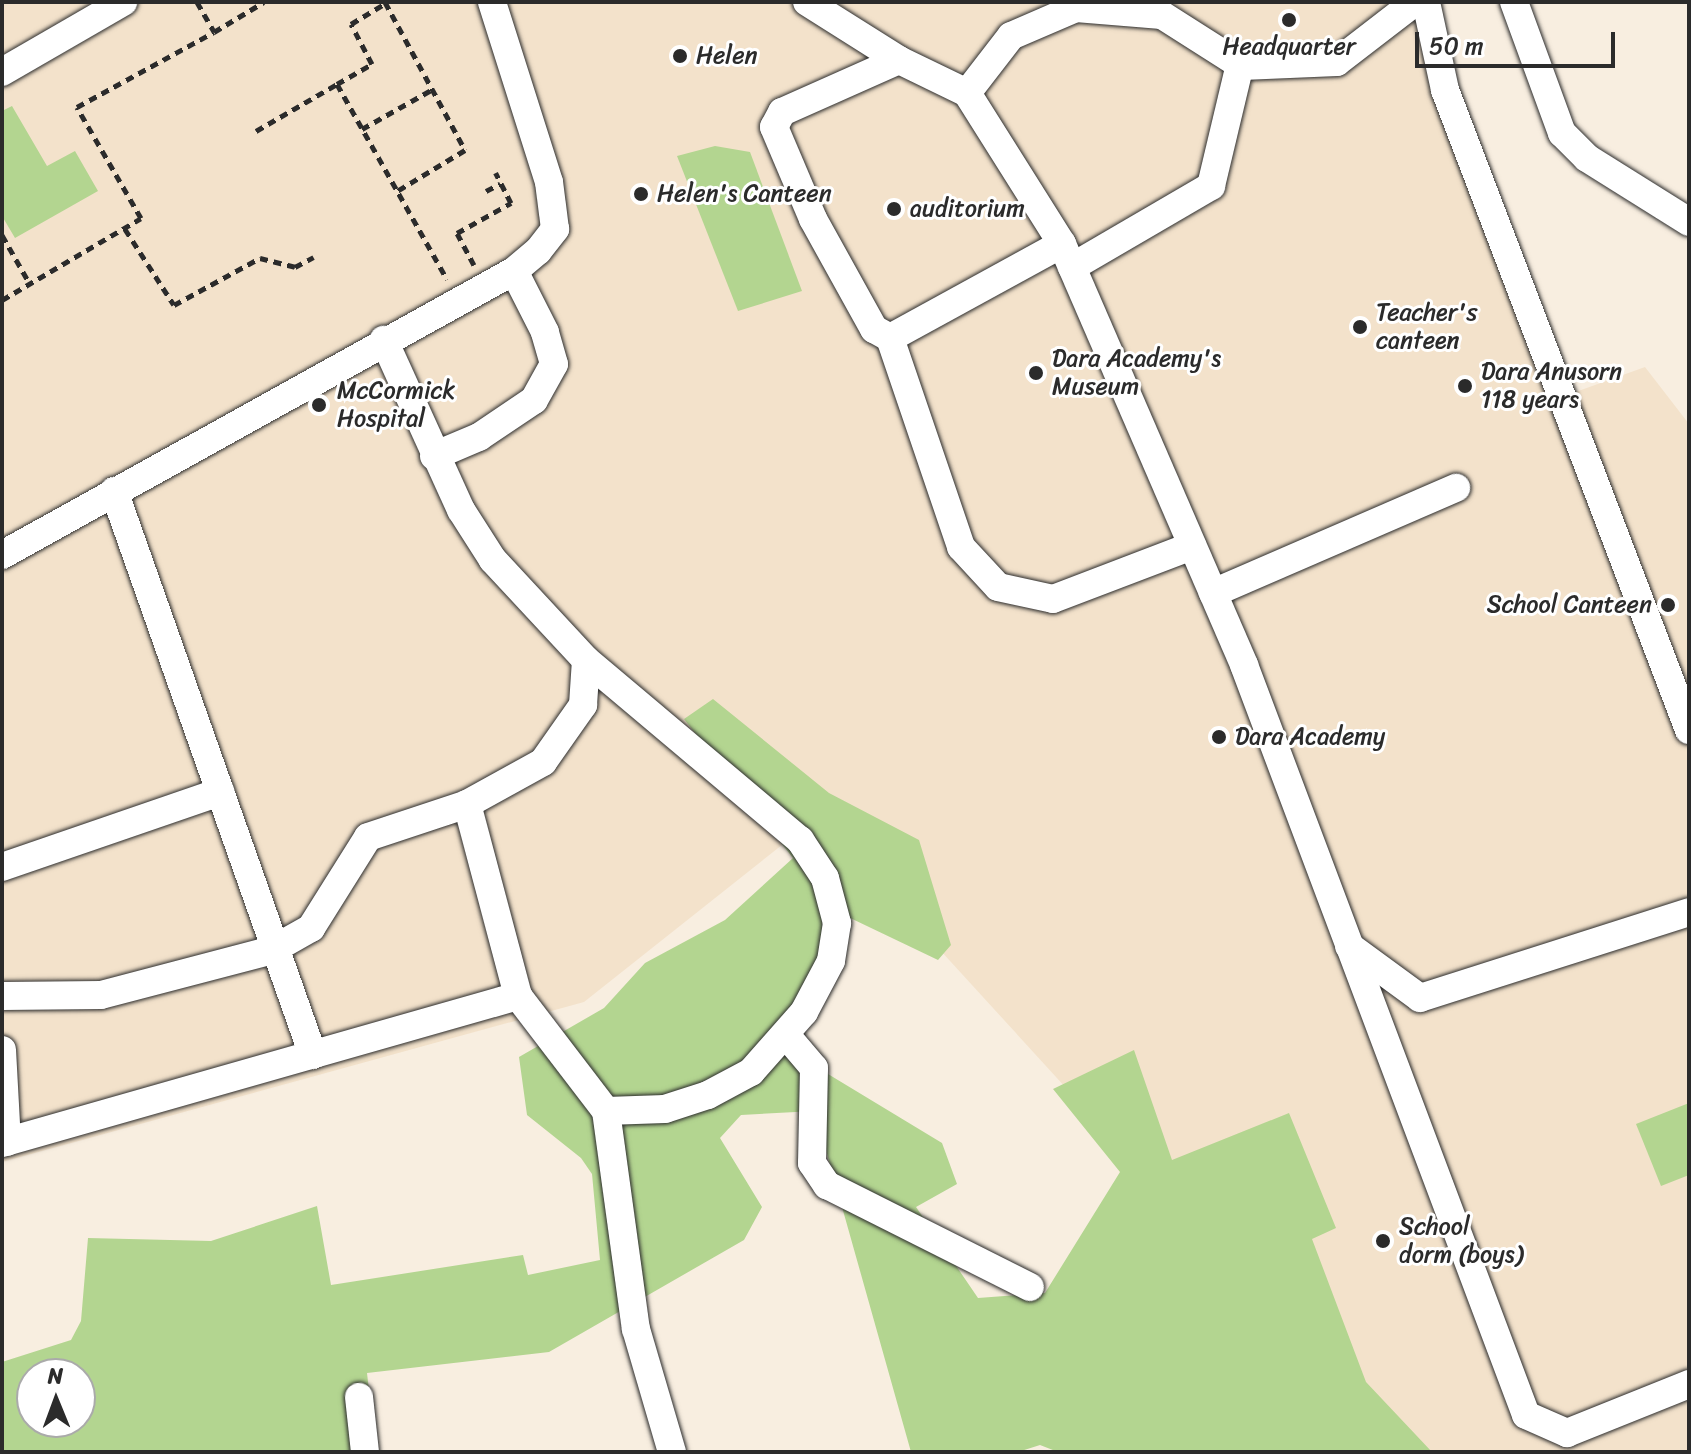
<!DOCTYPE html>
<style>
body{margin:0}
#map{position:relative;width:1691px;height:1454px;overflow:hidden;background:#f8eee0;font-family:Sriracha,sans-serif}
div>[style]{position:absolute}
.built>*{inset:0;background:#f3e2cb}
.green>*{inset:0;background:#b3d590}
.path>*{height:5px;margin-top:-2.5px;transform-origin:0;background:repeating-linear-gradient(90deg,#2b2b2b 0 8px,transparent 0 14px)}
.roads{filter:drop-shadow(0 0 2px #2b2b2b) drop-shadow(0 0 2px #2b2b2b)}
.minor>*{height:28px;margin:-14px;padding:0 14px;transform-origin:14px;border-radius:14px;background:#fff}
.dots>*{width:22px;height:22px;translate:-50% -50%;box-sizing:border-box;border:4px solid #fff;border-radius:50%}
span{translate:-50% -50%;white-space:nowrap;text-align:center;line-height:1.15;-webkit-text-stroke:6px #fff;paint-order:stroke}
.poi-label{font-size:24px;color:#2b2b2b}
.left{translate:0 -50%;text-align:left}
.right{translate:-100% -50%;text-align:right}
.frame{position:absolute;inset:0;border:4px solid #2b2b2b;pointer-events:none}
.north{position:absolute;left:16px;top:1358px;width:80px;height:80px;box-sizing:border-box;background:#fff;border:2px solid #aaa;border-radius:50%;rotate:359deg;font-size:22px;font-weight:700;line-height:32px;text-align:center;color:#2b2b2b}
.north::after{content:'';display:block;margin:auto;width:28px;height:36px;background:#2b2b2b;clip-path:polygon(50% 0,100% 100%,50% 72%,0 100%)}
.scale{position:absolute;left:1415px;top:32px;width:200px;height:36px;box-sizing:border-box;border:4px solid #2b2b2b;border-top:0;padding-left:10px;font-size:24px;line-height:28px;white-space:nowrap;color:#2b2b2b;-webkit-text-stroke:6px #fff;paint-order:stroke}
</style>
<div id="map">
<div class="built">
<i style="clip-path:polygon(2px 2px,1442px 2px,1450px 76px,1570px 394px,1645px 367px,1689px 424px,1689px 1452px,1432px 1452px,1184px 1217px,813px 811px,787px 841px,584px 1002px,2px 1162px)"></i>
</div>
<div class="green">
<i style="clip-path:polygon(12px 106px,47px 166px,75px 151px,98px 191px,15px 238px,2px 216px,2px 111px)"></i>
<i style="clip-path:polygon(715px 146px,750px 152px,802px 291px,738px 311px,677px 156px)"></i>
<i style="clip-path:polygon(evenodd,713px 699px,829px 793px,919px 840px,951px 945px,938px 960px,846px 916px,785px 1048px,942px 1143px,957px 1184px,916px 1207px,978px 1298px,1045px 1293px,1120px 1172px,1053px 1089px,1134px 1050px,1172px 1160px,1289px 1113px,1336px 1228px,1312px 1239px,1366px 1382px,1432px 1452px,1058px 1452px,1040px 1445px,1018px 1452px,911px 1452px,815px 1111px,741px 1115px,720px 1138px,762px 1207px,744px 1240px,549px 1352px,367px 1373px,376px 1452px,2px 1452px,2px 1362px,71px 1340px,81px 1321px,88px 1238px,211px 1241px,317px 1206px,331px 1285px,523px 1255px,528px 1275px,600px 1260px,592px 1174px,581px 1158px,527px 1115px,519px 1057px,604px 1008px,645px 963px,725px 920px,793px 858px,684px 719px,713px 699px,32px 1374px,80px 1374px,80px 1422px,32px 1422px,32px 1374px)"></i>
<i style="clip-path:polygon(1689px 1103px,1689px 1175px,1661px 1186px,1636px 1124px)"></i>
</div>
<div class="path">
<i style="left:197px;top:2px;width:34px;rotate:60deg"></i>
<i style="left:214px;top:32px;width:58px;rotate:-31deg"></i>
<i style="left:385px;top:2px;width:168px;rotate:61.6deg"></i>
<i style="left:465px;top:150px;width:79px;rotate:148.9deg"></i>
<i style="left:337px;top:84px;width:40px;rotate:-29.7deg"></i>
<i style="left:372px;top:64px;width:45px;rotate:-117.7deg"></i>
<i style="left:351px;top:24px;width:41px;rotate:-31deg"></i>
<i style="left:362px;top:129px;width:81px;rotate:-29.4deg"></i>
<i style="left:256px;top:131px;width:94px;rotate:-30.1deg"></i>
<i style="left:337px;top:84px;width:224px;rotate:60.6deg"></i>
<i style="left:486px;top:191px;width:16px;rotate:-27deg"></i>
<i style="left:125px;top:229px;width:90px;rotate:57.2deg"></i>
<i style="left:174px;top:305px;width:98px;rotate:-28.7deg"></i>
<i style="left:260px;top:258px;width:36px;rotate:14deg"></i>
<i style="left:295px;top:267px;width:21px;rotate:-28deg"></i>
<i style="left:2px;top:235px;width:56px;rotate:60.3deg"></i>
<i style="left:474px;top:265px;width:36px;rotate:-118deg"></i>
<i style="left:457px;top:233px;width:62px;rotate:-29.1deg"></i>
<i style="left:511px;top:203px;width:34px;rotate:-117deg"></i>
<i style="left:2px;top:300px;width:161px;rotate:-30.5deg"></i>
<i style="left:141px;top:218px;width:128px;rotate:-120deg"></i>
<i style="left:77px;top:107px;width:156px;rotate:-28.7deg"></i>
</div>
<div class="roads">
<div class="minor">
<i style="left:807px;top:2px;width:109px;rotate:32.2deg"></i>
<i style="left:899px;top:60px;width:76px;rotate:25.9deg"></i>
<i style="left:967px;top:93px;width:178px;rotate:57.8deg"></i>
<i style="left:1062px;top:244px;width:459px;rotate:66.6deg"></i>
<i style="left:1244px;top:665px;width:801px;rotate:69.39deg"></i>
<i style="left:1526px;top:1415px;width:45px;rotate:23.7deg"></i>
<i style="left:1567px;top:1433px;width:131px;rotate:-21.9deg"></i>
<i style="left:1426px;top:2px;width:90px;rotate:77.8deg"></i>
<i style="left:1445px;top:90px;width:685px;rotate:69.13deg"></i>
<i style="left:1514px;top:2px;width:140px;rotate:69.9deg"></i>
<i style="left:1562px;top:133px;width:35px;rotate:45deg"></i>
<i style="left:1587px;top:158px;width:120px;rotate:32.1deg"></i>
<i style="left:899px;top:60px;width:128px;rotate:156deg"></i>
<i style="left:782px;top:112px;width:17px;rotate:118deg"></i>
<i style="left:774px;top:127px;width:100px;rotate:67deg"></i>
<i style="left:813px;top:219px;width:126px;rotate:61deg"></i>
<i style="left:874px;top:329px;width:18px;rotate:29deg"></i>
<i style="left:890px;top:338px;width:196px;rotate:-28.7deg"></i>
<i style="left:2px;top:72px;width:140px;rotate:-30deg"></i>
<i style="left:967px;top:93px;width:72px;rotate:-52.3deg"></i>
<i style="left:1011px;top:36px;width:71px;rotate:-23.3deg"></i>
<i style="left:1076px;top:8px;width:86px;rotate:4.7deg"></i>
<i style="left:1162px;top:15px;width:95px;rotate:32.5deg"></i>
<i style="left:1242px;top:66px;width:95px;rotate:-2.4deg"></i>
<i style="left:1337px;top:62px;width:98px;rotate:-37.6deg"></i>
<i style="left:1072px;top:267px;width:161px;rotate:-30.2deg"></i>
<i style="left:1211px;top:186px;width:125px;rotate:-76.6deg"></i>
<i style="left:890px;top:338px;width:221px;rotate:71.2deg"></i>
<i style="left:961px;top:547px;width:54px;rotate:47.2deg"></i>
<i style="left:998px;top:587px;width:56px;rotate:12.3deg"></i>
<i style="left:1053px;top:599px;width:149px;rotate:-20.9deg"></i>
<i style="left:434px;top:456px;width:49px;rotate:-22.9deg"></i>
<i style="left:479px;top:437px;width:66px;rotate:-33.9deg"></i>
<i style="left:534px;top:400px;width:41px;rotate:-60.9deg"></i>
<i style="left:554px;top:364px;width:33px;rotate:-106deg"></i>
<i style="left:545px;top:332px;width:68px;rotate:-116.9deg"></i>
<i style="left:114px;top:491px;width:598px;rotate:70.57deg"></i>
<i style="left:2px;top:555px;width:585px;rotate:-29.02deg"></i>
<i style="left:514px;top:271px;width:31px;rotate:-40deg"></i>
<i style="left:538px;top:251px;width:28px;rotate:-52deg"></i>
<i style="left:555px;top:229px;width:47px;rotate:-97.3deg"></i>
<i style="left:549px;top:182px;width:189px;rotate:-107.6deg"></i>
<i style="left:1213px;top:593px;width:265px;rotate:-23.4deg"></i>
<i style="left:586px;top:660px;width:280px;rotate:40.1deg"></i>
<i style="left:800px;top:840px;width:45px;rotate:56.7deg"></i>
<i style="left:825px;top:878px;width:47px;rotate:75.1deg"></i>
<i style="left:837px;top:923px;width:38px;rotate:99deg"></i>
<i style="left:831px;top:961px;width:58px;rotate:117.9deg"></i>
<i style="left:804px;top:1012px;width:80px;rotate:131.5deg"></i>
<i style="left:751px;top:1072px;width:49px;rotate:151.9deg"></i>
<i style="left:708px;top:1095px;width:45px;rotate:162deg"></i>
<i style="left:665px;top:1109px;width:59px;rotate:178.1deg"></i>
<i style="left:467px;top:804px;width:199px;rotate:75.1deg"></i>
<i style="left:518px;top:996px;width:145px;rotate:52.6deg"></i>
<i style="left:606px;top:1111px;width:220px;rotate:82.2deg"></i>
<i style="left:636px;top:1329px;width:128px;rotate:73.7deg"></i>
<i style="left:2px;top:867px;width:231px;rotate:-19deg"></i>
<i style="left:1349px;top:946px;width:88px;rotate:36.2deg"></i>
<i style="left:1420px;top:998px;width:282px;rotate:-17.7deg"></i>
<i style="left:2px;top:996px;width:99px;rotate:-0.6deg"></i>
<i style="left:101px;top:995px;width:177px;rotate:-14.7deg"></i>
<i style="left:272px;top:950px;width:45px;rotate:-29.4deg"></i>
<i style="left:311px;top:928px;width:107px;rotate:-57.9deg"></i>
<i style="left:368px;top:837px;width:104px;rotate:-18.4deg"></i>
<i style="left:467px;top:804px;width:87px;rotate:-28.9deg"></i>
<i style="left:543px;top:762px;width:70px;rotate:-54.9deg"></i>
<i style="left:583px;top:705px;width:45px;rotate:-86.2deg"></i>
<i style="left:586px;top:660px;width:137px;rotate:-132.9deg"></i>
<i style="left:493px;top:560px;width:59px;rotate:-122.6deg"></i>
<i style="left:461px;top:510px;width:187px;rotate:-114.4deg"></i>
<i style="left:786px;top:1035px;width:43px;rotate:49.7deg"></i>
<i style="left:814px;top:1068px;width:95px;rotate:91.2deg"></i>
<i style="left:812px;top:1163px;width:27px;rotate:56deg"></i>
<i style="left:827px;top:1185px;width:227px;rotate:26.7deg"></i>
<i style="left:2px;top:1050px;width:92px;rotate:86.9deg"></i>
<i style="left:2px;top:1143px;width:537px;rotate:-15.9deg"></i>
<i style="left:359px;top:1397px;width:55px;rotate:83.8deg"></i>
</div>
</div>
<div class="dots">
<i style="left:1289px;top:20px;background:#2b2b2b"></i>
<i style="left:680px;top:56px;background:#2b2b2b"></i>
<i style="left:641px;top:194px;background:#2b2b2b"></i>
<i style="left:894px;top:209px;background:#2b2b2b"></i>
<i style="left:1360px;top:327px;background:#2b2b2b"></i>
<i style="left:1036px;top:373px;background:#2b2b2b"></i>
<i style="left:1465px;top:386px;background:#2b2b2b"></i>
<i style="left:319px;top:405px;background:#2b2b2b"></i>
<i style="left:1668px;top:605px;background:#2b2b2b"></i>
<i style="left:1219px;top:737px;background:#2b2b2b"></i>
<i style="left:1383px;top:1241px;background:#2b2b2b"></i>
</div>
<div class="poi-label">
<span style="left:1289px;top:47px">Headquarter</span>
<span class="left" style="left:696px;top:56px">Helen</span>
<span class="left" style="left:657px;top:194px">Helen's Canteen</span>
<span class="left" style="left:910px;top:209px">auditorium</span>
<span class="left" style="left:1376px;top:327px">Teacher's<br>canteen</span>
<span class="left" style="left:1052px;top:373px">Dara Academy's<br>Museum</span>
<span class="left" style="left:1481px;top:386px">Dara Anusorn<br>118 years</span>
<span class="left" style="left:337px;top:405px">McCormick<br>Hospital</span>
<span class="right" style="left:1652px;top:605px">School Canteen</span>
<span class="left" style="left:1235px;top:737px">Dara Academy</span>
<span class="left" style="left:1399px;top:1241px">School<br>dorm (boys)</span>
</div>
<div class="frame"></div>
<div class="north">N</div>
<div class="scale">50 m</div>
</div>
